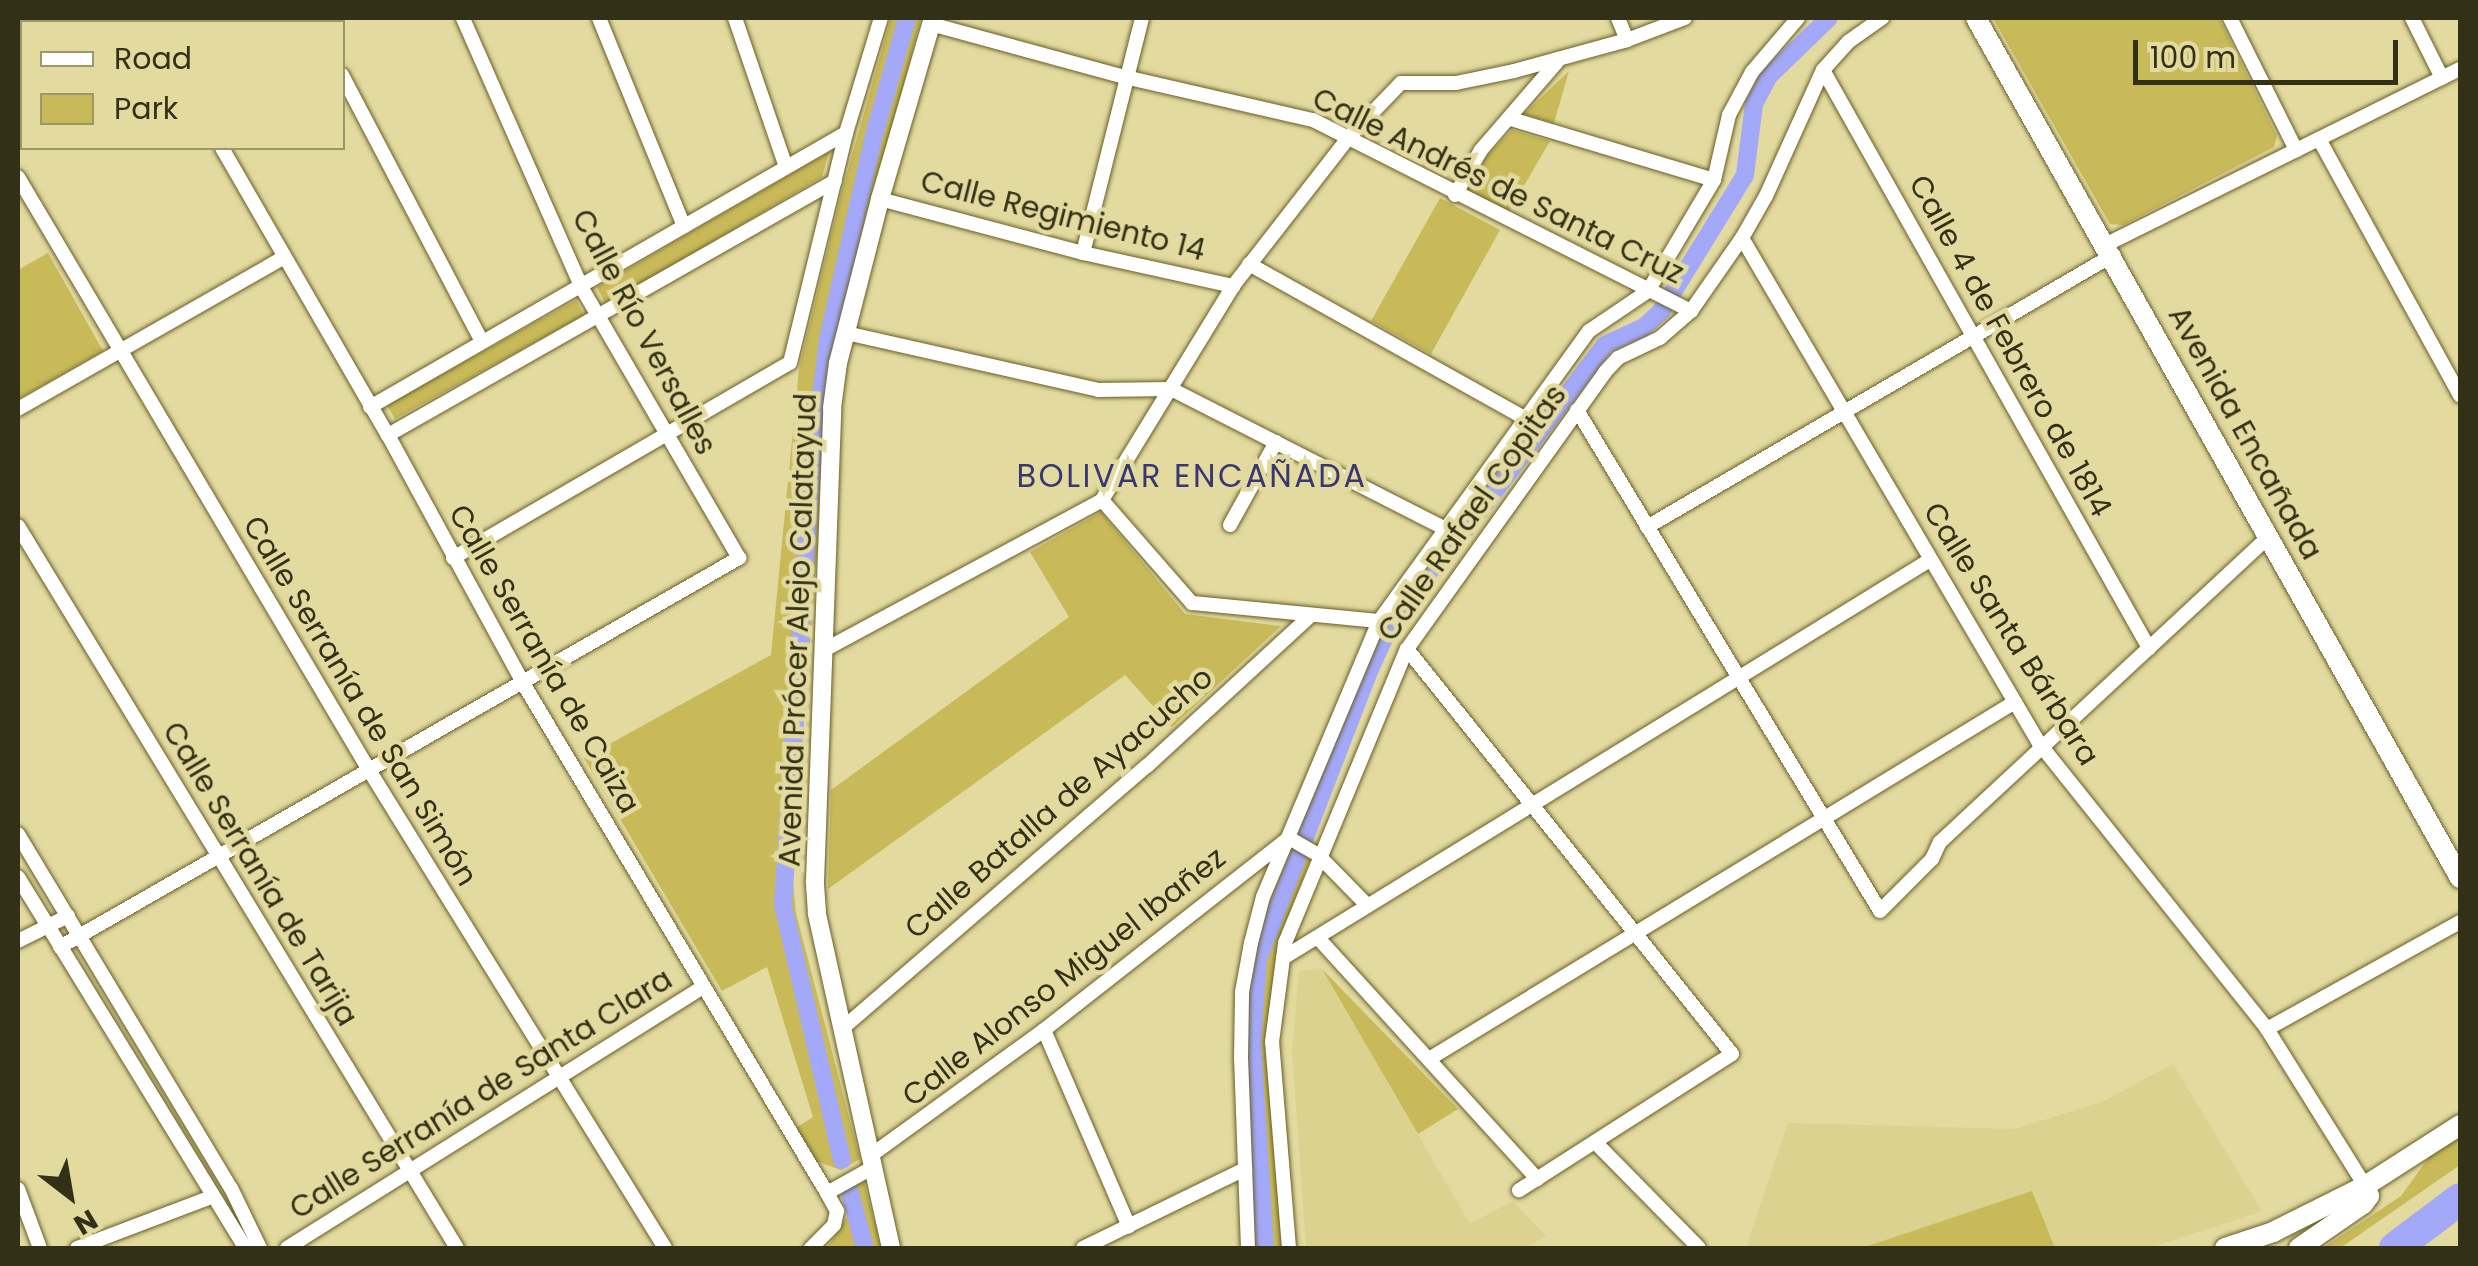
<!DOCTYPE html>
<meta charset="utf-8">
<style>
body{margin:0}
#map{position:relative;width:2478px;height:1266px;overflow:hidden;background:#e2da9f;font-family:Poppins,sans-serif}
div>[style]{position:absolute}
.built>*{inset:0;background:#dcd28f}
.green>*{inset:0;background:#c8ba59}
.canal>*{height:18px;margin:-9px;padding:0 9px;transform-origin:9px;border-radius:9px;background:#a4a8f8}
.river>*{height:32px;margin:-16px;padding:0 16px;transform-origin:16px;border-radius:16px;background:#a4a8f8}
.roads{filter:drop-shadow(0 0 2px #685f27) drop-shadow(0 0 2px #685f27)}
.minor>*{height:14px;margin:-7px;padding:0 7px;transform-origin:7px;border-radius:7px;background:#fff}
.tertiary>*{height:18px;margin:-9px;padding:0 9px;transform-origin:9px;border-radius:9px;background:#fff}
.secondary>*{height:20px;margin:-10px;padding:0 10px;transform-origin:10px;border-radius:10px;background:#fff}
span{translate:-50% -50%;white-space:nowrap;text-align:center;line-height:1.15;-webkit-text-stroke:9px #e2da9f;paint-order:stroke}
.street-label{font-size:30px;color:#333018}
.neighbourhood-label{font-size:32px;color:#383773;letter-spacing:2.5px}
.frame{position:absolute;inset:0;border:20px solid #333018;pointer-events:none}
.legend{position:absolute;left:20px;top:20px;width:325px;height:130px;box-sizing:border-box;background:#e2da9f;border:2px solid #9c9669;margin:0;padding:12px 18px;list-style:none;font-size:30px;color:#333018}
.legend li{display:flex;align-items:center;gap:20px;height:50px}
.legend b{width:50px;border:2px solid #9c9669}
.north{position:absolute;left:20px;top:1146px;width:100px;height:100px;-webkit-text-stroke:8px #e2da9f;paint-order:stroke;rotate:149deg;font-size:28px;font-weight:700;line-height:40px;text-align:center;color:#333018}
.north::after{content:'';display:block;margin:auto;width:35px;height:45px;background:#333018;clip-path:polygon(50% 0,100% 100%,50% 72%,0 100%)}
.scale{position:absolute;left:2133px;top:40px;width:265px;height:45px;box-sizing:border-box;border:5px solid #333018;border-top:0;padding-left:12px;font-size:30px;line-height:35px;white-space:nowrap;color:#333018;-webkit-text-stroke:8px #e2da9f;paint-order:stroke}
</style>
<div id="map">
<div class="built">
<i style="clip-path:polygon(1322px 969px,1470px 1224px,1513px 1201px,1546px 1236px,1525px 1248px,1306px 1248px,1292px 1051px,1299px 971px)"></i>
<i style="clip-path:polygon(2173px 1064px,2262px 1211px,2149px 1248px,1746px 1248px,1788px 1123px,2015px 1129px,2104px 1101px)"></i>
</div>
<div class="green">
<i style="clip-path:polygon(891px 18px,921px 18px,832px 358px,792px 874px,796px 913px,860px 1159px,841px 1170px,816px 1161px,796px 1128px,813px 1117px,767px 967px,722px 991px,584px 758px,771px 655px,799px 369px,841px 194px)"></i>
<i style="clip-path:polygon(1993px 18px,2219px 18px,2277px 136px,2274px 147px,2123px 225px,2110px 224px)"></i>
<i style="clip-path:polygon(1569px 71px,1554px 123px,1524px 114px)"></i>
<i style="clip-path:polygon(1512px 130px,1550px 141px,1507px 215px,1464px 192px,1485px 158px)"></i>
<i style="clip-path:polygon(829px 152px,822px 177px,606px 305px,597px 287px)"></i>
<i style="clip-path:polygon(1440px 198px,1500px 230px,1431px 354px,1371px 321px)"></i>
<i style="clip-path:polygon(48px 253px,103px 351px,18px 399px,18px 270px)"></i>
<i style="clip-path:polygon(576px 300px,584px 315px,395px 419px,387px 405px)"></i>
<i style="clip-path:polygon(1101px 512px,1185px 614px,1281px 626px,1172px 727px,1125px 675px,828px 889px,831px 790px,1069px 617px,1030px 552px)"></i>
<i style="clip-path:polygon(1292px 847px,1311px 857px,1278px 942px,1266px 1040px,1283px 1248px,1254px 1248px,1246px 1059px,1248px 993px,1269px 900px)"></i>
<i style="clip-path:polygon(1322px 969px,1458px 1109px,1418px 1134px)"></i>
<i style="clip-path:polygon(2460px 1137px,2460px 1165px,2340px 1248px,2323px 1248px,2401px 1196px,2429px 1157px)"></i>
<i style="clip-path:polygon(864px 1181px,881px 1248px,827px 1248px,848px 1215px,846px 1191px)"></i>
<i style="clip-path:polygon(2032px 1191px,2055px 1248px,1862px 1248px)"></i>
</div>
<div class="canal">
<i style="left:842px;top:1160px;width:262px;rotate:-103deg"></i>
<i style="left:783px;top:905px;width:422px;rotate:-86.3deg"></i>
<i style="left:810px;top:484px;width:146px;rotate:-82.9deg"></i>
<i style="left:828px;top:339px;width:209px;rotate:-77.3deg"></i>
<i style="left:874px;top:135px;width:122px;rotate:-74.2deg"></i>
<i style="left:849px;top:1189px;width:61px;rotate:74.8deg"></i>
<i style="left:1265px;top:1248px;width:204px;rotate:-93.6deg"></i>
<i style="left:1252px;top:1044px;width:85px;rotate:-86deg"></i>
<i style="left:1258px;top:959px;width:311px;rotate:-68.9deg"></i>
<i style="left:1370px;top:669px;width:69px;rotate:-65.3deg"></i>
<i style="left:1399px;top:606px;width:96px;rotate:-48.8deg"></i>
<i style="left:1462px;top:534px;width:237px;rotate:-52.9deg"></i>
<i style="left:1605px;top:345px;width:43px;rotate:-24.8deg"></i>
<i style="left:1644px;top:327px;width:25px;rotate:-43deg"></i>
<i style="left:1662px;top:310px;width:158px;rotate:-58.4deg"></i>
<i style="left:1745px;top:175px;width:72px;rotate:-82.8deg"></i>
<i style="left:1754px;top:104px;width:32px;rotate:-62deg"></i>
<i style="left:1769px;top:76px;width:83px;rotate:-44deg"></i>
</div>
<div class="river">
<i style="left:2395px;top:1248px;width:81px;rotate:-37deg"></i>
</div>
<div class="roads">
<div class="minor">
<i style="left:312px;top:18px;width:5px;rotate:53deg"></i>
<i style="left:599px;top:18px;width:225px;rotate:67.8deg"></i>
<i style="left:735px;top:18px;width:157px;rotate:71.1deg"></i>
<i style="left:1618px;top:18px;width:24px;rotate:68deg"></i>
<i style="left:2230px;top:18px;width:148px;rotate:63.4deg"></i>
<i style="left:2412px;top:18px;width:67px;rotate:63.4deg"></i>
<i style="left:931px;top:24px;width:205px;rotate:15.3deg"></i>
<i style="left:1129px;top:78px;width:189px;rotate:12.9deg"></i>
<i style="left:1313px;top:120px;width:424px;rotate:26.8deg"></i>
<i style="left:1823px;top:70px;width:664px;rotate:60.58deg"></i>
<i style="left:342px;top:75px;width:301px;rotate:62.3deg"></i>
<i style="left:1511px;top:119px;width:212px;rotate:16.7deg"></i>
<i style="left:2319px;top:139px;width:293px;rotate:61.2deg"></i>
<i style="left:222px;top:148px;width:332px;rotate:60deg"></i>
<i style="left:388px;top:435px;width:282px;rotate:61.4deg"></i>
<i style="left:523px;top:683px;width:594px;rotate:59.2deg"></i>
<i style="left:827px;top:1193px;width:21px;rotate:61deg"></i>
<i style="left:837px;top:1211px;width:14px;rotate:102deg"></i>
<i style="left:834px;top:1225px;width:33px;rotate:135deg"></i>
<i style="left:18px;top:177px;width:689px;rotate:59.38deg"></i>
<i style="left:369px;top:770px;width:562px;rotate:58.23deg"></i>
<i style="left:1455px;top:195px;width:52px;rotate:-60deg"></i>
<i style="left:1481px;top:150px;width:116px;rotate:-49.2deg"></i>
<i style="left:880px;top:199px;width:210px;rotate:14.9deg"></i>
<i style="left:1083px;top:253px;width:154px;rotate:12.4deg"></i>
<i style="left:1742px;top:238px;width:586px;rotate:59.54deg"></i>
<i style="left:2039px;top:743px;width:366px;rotate:51.4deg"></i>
<i style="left:2267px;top:1029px;width:185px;rotate:58deg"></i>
<i style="left:2107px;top:244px;width:394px;rotate:-26.4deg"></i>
<i style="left:1083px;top:253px;width:242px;rotate:-75.9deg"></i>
<i style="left:1249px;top:264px;width:315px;rotate:29.2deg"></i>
<i style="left:846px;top:333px;width:258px;rotate:12.7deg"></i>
<i style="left:1098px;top:390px;width:73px;rotate:-0.8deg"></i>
<i style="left:1171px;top:389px;width:309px;rotate:27deg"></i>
<i style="left:370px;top:407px;width:549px;rotate:-29.93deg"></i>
<i style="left:18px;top:409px;width:305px;rotate:-29.7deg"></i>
<i style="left:1577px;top:410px;width:585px;rotate:58.83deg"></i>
<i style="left:1880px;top:911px;width:74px;rotate:-45deg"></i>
<i style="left:1932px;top:859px;width:19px;rotate:-65deg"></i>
<i style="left:1940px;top:842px;width:448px;rotate:-42.9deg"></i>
<i style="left:388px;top:435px;width:514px;rotate:-29.61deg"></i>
<i style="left:1102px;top:500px;width:251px;rotate:-58.5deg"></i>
<i style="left:1233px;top:286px;width:189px;rotate:-52.1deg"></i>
<i style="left:1349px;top:137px;width:75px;rotate:-46.1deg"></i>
<i style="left:1401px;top:83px;width:55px"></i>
<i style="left:1456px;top:83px;width:59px;rotate:-11.7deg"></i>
<i style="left:1514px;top:71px;width:117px;rotate:-15.3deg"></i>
<i style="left:1627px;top:40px;width:62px;rotate:-20.8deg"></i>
<i style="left:1102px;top:500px;width:137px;rotate:48.9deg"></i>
<i style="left:1192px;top:603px;width:188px;rotate:5.5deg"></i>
<i style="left:1230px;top:525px;width:95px;rotate:-61deg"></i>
<i style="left:18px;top:526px;width:845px;rotate:58.7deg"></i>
<i style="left:1647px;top:527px;width:540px;rotate:-30.27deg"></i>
<i style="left:453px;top:558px;width:389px;rotate:-30.1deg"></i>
<i style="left:790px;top:363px;width:237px;rotate:-76.3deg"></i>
<i style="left:846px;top:133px;width:120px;rotate:-73.1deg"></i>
<i style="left:1407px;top:649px;width:519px;rotate:51.25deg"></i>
<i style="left:1732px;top:1054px;width:253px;rotate:147.4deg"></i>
<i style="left:824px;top:650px;width:316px;rotate:-28.3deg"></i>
<i style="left:18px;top:834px;width:413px;rotate:59deg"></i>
<i style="left:231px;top:1188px;width:67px;rotate:64.2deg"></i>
<i style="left:18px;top:877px;width:435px;rotate:58.5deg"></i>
<i style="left:1318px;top:938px;width:326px;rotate:47.7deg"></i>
<i style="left:18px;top:941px;width:56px;rotate:-26.6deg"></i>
<i style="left:60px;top:947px;width:783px;rotate:-29.81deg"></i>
<i style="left:739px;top:558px;width:315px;rotate:-120.2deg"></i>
<i style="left:581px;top:286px;width:293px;rotate:-113.8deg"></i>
<i style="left:1283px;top:958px;width:760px;rotate:-31.6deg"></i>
<i style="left:843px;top:1028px;width:401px;rotate:-40.8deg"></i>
<i style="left:1147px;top:766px;width:220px;rotate:-42.6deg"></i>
<i style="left:2267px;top:1029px;width:221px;rotate:-29deg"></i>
<i style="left:1044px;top:1030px;width:214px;rotate:66.6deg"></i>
<i style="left:1429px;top:1059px;width:686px;rotate:-31.35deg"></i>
<i style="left:1595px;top:1142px;width:148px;rotate:45.5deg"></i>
<i style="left:870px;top:1156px;width:215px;rotate:-35.9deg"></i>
<i style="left:1044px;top:1030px;width:311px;rotate:-38.1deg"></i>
<i style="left:1289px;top:838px;width:34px;rotate:30deg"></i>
<i style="left:1318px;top:855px;width:71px;rotate:45.6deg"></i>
<i style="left:18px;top:1189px;width:63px;rotate:69.6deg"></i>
<i style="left:827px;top:1193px;width:51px;rotate:-29.1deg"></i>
<i style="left:77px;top:1248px;width:143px;rotate:-20.8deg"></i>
<i style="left:287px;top:1248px;width:492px;rotate:-32.1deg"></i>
<i style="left:1083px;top:1248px;width:180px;rotate:-26deg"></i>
<i style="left:1248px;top:1248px;width:189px;rotate:-92.1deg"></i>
<i style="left:1241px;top:1059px;width:67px;rotate:-89.1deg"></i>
<i style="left:1242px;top:992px;width:50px;rotate:-79.6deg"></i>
<i style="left:1251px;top:943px;width:48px;rotate:-75.4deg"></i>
<i style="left:1263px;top:897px;width:299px;rotate:-67.2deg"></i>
<i style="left:1379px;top:621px;width:358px;rotate:-54.1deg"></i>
<i style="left:1589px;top:331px;width:71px;rotate:-34.1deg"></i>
<i style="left:1648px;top:291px;width:129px;rotate:-59.3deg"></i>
<i style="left:1714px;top:180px;width:67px;rotate:-77deg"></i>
<i style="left:1729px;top:115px;width:49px;rotate:-61.9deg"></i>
<i style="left:1752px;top:72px;width:71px;rotate:-49.6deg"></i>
<i style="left:1289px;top:1248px;width:207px;rotate:-94.7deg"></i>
<i style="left:1272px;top:1042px;width:100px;rotate:-82.5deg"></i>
<i style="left:1285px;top:943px;width:318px;rotate:-67.5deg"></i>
<i style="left:1407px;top:649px;width:340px;rotate:-54.4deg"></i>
<i style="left:1605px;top:372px;width:19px;rotate:-47deg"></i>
<i style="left:1618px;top:358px;width:47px;rotate:-25.5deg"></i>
<i style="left:1660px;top:338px;width:41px;rotate:-41.1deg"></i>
<i style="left:1691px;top:311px;width:89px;rotate:-55.1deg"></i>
<i style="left:1742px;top:238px;width:48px;rotate:-60.3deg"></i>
<i style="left:1766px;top:196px;width:138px;rotate:-65.7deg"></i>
<i style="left:1823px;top:70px;width:38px;rotate:-48deg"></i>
<i style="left:1848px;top:42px;width:42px;rotate:-35.2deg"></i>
</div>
<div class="tertiary">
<i style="left:891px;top:1248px;width:343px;rotate:-102.5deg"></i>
<i style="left:817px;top:913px;width:32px;rotate:-94deg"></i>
<i style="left:815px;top:881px;width:473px;rotate:-87.9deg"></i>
<i style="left:832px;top:408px;width:45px;rotate:-82.4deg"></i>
<i style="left:838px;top:363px;width:169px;rotate:-75.6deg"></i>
<i style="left:880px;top:199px;width:189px;rotate:-73.7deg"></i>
</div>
<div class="secondary">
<i style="left:1976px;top:18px;width:987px;rotate:60.63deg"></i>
<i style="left:137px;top:22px;width:10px;rotate:-24deg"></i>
<i style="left:18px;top:92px;width:5px;rotate:-37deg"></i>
<i style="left:2225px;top:1248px;width:51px;rotate:-18.4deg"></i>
<i style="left:2273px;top:1232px;width:103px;rotate:-26.6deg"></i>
<i style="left:2365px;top:1186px;width:113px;rotate:-32.7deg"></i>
<i style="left:2299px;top:1248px;width:78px;rotate:-34.5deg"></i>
<i style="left:2363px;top:1204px;width:10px;rotate:-53deg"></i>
<i style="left:2369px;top:1196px;width:11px;rotate:-112deg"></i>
</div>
</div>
<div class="street-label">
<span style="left:1498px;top:186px;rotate:26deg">Calle Andrés de Santa Cruz</span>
<span style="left:1063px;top:216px;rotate:14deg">Calle Regimiento 14</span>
<span style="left:644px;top:332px;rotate:62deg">Calle Río Versalles</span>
<span style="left:2010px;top:346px;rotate:61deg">Calle 4 de Febrero de 1814</span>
<span style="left:2245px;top:433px;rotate:61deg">Avenida Encañada</span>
<span style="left:1472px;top:513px;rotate:-55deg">Calle Rafael Copitas</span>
<span style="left:798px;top:630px;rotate:-88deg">Avenida Prócer Alejo Calatayud</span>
<span style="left:2011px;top:634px;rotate:58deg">Calle Santa Bárbara</span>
<span style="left:544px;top:659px;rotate:60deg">Calle Serranía de Caiza</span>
<span style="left:360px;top:701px;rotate:59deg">Calle Serranía de San Simón</span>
<span style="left:1059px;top:803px;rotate:-41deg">Calle Batalla de Ayacucho</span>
<span style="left:260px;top:874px;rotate:59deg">Calle Serranía de Tarija</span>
<span style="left:1064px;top:977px;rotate:-38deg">Calle Alonso Miguel Ibañez</span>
<span style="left:481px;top:1094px;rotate:-32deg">Calle Serranía de Santa Clara</span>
</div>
<div class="neighbourhood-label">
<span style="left:1192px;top:476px">BOLIVAR ENCAÑADA</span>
</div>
<div class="frame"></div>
<ul class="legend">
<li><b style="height:12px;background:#fff"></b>Road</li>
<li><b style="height:28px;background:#c8ba59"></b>Park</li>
</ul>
<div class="north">N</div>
<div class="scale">100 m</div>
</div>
